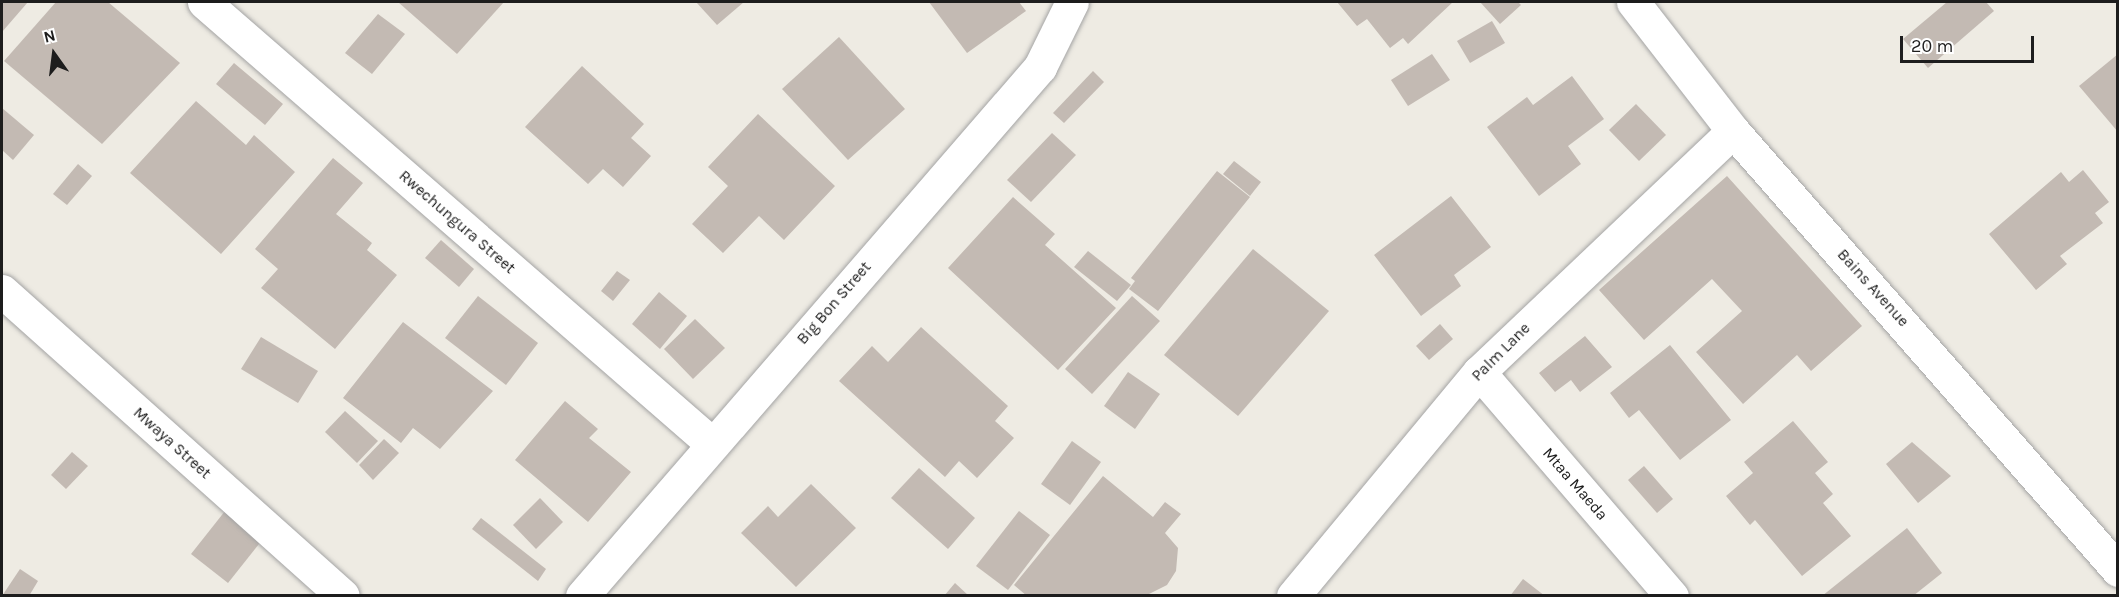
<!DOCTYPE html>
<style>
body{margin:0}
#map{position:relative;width:2119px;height:597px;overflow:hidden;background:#eeebe3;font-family:Karla,sans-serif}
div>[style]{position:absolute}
.building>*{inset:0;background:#c3bab3}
.roads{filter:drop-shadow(0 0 2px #a4a4a4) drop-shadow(0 0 2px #a4a4a4)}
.minor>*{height:33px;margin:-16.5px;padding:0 16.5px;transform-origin:16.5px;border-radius:16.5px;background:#fff}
.tertiary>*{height:33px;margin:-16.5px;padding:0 16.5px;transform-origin:16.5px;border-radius:16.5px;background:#fff}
span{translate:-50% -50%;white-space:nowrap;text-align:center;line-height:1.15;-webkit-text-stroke:4.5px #fff;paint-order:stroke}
.street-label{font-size:16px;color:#1d1d1d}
.frame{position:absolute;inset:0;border:3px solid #1d1d1d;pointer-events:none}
.north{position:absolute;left:24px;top:24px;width:60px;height:60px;-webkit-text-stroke:4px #fff;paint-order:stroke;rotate:346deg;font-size:16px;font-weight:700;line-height:24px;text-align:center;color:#1d1d1d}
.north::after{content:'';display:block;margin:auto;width:21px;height:27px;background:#1d1d1d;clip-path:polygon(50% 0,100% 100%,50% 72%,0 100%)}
.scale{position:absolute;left:1900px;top:36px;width:134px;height:27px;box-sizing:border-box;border:3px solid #1d1d1d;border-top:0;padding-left:8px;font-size:18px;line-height:21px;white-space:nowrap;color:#1d1d1d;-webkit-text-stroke:4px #fff;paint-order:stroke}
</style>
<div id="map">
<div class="building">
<i style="clip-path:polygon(2px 2px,28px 2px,2px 32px)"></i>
<i style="clip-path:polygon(56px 2px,108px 2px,180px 63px,102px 144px,4px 61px)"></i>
<i style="clip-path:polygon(398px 2px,504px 2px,457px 54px)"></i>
<i style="clip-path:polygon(696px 2px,744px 2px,717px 25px)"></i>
<i style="clip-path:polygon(929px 2px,1019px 2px,1026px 11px,967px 53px)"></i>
<i style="clip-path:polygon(1337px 2px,1453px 2px,1408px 44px,1403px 38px,1390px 48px,1367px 19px,1357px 26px)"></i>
<i style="clip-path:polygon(1480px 2px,1518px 2px,1521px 5px,1500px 24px)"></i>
<i style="clip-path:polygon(1947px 2px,1986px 2px,1994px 11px,1928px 68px,1903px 39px)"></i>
<i style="clip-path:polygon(378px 14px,405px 34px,372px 74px,345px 53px)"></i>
<i style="clip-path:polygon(1492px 21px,1505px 43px,1470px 63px,1457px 41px)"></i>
<i style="clip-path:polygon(839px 37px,905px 109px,848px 160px,782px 89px)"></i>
<i style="clip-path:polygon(1432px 54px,1450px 80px,1408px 106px,1391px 80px)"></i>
<i style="clip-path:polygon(2118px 54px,2118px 132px,2079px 86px)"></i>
<i style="clip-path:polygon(234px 63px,283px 104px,265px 125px,216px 84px)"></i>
<i style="clip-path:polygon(582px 66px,644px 124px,631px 138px,651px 156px,623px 187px,603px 169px,588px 184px,525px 127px)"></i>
<i style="clip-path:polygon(1093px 71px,1104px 82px,1064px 123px,1053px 113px)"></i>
<i style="clip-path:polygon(1572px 76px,1604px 119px,1568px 146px,1581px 164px,1539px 196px,1487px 127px,1527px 97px,1533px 105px)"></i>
<i style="clip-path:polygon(196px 101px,246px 145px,254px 135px,295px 172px,221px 254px,130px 173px)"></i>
<i style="clip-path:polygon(1636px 104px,1666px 135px,1639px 161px,1609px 130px)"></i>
<i style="clip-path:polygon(2px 108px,34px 135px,13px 160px,2px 150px)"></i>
<i style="clip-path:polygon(758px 114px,835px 186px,784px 240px,759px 216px,723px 253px,692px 224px,728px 186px,708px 167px)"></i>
<i style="clip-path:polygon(1052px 133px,1076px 155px,1031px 202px,1007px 180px)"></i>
<i style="clip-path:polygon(333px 158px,363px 183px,336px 214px,372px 243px,367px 250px,397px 275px,335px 349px,261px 288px,278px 269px,255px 249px)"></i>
<i style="clip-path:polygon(1234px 161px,1261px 182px,1250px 196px,1223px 174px)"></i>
<i style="clip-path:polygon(78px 164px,92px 176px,67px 205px,53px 194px)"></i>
<i style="clip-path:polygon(2083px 170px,2109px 202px,2095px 213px,2103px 223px,2060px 256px,2067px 264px,2036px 290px,1989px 234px,2061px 172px,2069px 182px)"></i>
<i style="clip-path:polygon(1217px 171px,1250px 197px,1158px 311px,1129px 289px,1135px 281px,1131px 278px)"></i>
<i style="clip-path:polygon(1727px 176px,1862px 326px,1811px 371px,1797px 355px,1743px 404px,1696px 352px,1742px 311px,1712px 279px,1644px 340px,1599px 290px)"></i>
<i style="clip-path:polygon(1451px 196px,1491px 247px,1454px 275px,1461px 286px,1421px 316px,1374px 255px)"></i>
<i style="clip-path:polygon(1013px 197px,1055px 234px,1045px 245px,1116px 308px,1058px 370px,948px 268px)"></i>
<i style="clip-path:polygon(441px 240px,474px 269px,459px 287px,425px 258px)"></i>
<i style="clip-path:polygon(1253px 249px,1329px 311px,1238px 416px,1164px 355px)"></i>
<i style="clip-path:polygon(1088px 251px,1131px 285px,1117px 301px,1074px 267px)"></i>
<i style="clip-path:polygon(617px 271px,630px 280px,613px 301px,601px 291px)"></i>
<i style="clip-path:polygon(659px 292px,687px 316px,660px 349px,632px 324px)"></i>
<i style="clip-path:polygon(478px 296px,538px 343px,506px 385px,445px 338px)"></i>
<i style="clip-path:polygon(1132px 296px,1160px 321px,1092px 394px,1065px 369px)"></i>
<i style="clip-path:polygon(695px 319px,725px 348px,693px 379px,664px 349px)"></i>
<i style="clip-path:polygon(403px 322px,493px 391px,440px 449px,413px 428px,401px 443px,343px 398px)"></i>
<i style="clip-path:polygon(1440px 324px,1453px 339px,1429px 360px,1416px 346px)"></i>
<i style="clip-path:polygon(921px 327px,1008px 406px,995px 421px,1014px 438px,977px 478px,959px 461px,945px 477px,839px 381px,872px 346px,888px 362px)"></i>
<i style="clip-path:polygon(1585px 336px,1612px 367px,1580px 392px,1571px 380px,1555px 392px,1539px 373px)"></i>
<i style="clip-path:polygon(261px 337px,318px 371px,298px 403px,241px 369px)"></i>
<i style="clip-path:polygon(1670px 345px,1731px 420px,1680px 460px,1639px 410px,1629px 418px,1610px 393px)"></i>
<i style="clip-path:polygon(1128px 372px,1160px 394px,1135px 429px,1104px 406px)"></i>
<i style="clip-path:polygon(565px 401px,598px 429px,589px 438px,631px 472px,588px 522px,515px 460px)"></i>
<i style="clip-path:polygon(345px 411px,378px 441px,357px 463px,325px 432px)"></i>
<i style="clip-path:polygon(1793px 421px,1828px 462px,1815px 473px,1833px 494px,1823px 503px,1851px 536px,1802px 576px,1755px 520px,1750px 525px,1726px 496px,1753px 473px,1744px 462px)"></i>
<i style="clip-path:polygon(384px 439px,399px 453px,373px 480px,359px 465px)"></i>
<i style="clip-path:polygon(1072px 441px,1101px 462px,1070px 505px,1041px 484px)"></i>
<i style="clip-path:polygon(1912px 442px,1951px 476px,1918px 503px,1886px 464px)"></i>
<i style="clip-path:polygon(72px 452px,88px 466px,66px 489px,51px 475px)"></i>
<i style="clip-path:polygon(1644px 466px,1673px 499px,1657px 513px,1628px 480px)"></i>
<i style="clip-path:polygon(919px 468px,975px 518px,948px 549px,891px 498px)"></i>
<i style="clip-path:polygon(1103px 476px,1153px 517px,1165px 502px,1181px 514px,1165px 533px,1178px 548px,1176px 571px,1167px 585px,1145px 596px,1027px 596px,1014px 585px)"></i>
<i style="clip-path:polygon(811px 484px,856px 528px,796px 587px,741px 533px,768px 506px,778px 517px)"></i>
<i style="clip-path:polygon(540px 498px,563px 522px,536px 549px,513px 525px)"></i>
<i style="clip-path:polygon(229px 506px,266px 535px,228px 583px,191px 554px)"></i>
<i style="clip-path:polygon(1019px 511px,1050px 535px,1008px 590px,976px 566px)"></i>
<i style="clip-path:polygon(481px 518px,546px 569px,538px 581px,472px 529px)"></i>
<i style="clip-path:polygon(1907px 528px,1942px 573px,1913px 596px,1822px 596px)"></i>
<i style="clip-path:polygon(20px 569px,38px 581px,29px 596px,2px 596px)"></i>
<i style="clip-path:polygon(1523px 579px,1545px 596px,1510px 596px)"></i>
<i style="clip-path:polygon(955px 583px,969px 596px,944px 596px)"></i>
</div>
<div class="roads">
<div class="minor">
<i style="left:204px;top:2px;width:672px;rotate:41.02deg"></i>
<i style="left:1633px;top:2px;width:163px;rotate:52.2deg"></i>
<i style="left:1733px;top:131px;width:584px;rotate:48.75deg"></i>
<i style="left:1479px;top:372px;width:296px;rotate:49.3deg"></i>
<i style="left:582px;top:596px;width:700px;rotate:-49.11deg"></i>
<i style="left:1040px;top:67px;width:72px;rotate:-63.8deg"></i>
<i style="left:1293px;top:596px;width:291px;rotate:-50.3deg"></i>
<i style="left:1479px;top:372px;width:350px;rotate:-43.5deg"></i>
</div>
<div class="tertiary">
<i style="left:2px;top:291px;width:457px;rotate:41.8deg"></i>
</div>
</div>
<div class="street-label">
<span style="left:457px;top:222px;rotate:41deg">Rwechungura Street</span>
<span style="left:1873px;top:288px;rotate:48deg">Bains Avenue</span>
<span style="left:834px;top:303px;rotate:-49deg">Big Bon Street</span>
<span style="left:1501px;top:352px;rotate:-45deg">Palm Lane</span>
<span style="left:172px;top:443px;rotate:42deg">Mwaya Street</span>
<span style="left:1575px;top:484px;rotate:49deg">Mtaa Maeda</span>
</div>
<div class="frame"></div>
<div class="north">N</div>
<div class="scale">20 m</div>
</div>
